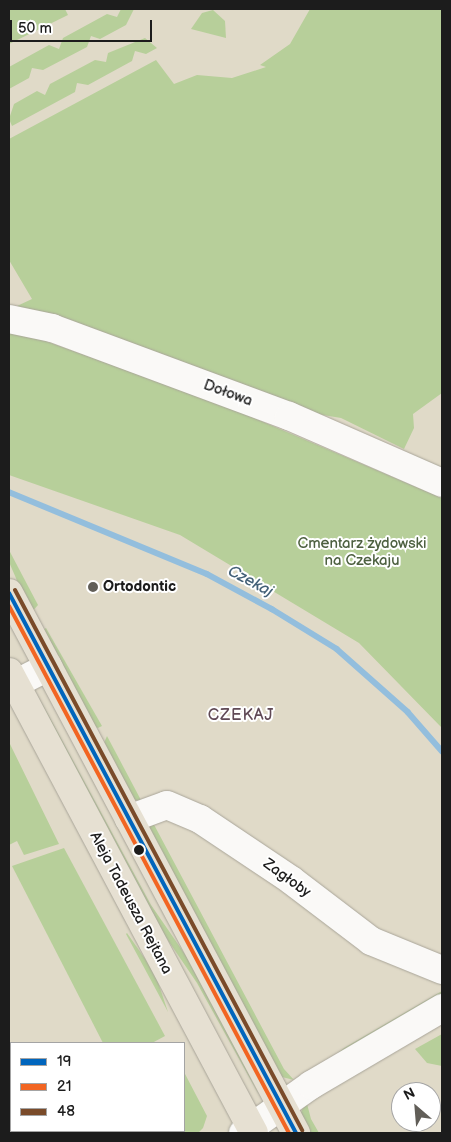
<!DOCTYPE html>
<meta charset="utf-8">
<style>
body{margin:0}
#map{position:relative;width:451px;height:1142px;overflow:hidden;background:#e0dac8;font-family:"Balsamiq Sans",sans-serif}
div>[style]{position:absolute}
.green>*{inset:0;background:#b7cf9a}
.stream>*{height:5.5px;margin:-2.75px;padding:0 2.75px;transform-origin:2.75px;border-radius:2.75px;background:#93bedd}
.roads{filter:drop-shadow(0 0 1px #a9a599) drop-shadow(0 0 1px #a9a599)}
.minor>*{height:28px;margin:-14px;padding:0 14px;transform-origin:14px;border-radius:14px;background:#faf9f7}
.major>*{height:28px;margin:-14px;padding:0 14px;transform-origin:14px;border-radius:14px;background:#e6e0d2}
.bus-1>*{height:4px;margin:-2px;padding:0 2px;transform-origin:2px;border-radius:2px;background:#0065bd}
.bus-2>*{height:4px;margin:-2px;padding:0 2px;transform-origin:2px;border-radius:2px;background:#f26522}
.bus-3>*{height:4px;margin:-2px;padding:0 2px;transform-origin:2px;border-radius:2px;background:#7a4b2a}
.dots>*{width:14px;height:14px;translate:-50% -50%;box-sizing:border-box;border:2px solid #fff;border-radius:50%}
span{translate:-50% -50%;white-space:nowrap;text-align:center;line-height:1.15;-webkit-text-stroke:4px #fff;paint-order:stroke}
.street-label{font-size:15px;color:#1c1c1c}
.park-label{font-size:15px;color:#4d6040}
.poi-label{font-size:15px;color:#1c1c1c;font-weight:700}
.left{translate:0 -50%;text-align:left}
.water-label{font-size:16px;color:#436077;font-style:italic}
.neighbourhood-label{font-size:16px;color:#604955;letter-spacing:1px}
.frame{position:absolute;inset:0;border:10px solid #1c1c1c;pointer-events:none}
.legend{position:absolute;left:10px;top:1042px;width:175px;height:90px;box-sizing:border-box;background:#fff;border:1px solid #a4a4a4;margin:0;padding:6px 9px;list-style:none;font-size:15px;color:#1c1c1c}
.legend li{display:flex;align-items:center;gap:10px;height:25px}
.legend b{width:25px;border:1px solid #a4a4a4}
.north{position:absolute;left:391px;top:1082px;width:50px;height:50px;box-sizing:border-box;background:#fff;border:1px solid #a4a4a4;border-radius:50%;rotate:333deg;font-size:14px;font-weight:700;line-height:20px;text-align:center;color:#1c1c1c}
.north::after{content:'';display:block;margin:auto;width:18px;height:22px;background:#615e58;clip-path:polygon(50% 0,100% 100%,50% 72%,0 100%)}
.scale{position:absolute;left:10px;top:20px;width:142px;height:22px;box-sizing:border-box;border:2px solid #1c1c1c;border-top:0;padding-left:6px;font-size:15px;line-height:18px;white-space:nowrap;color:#1c1c1c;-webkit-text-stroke:4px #fff;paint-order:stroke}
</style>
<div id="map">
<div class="green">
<i style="clip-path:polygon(9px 9px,65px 9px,68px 15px,9px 44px)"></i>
<i style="clip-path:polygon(121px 9px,134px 9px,126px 25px,100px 39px,91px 36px,87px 47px,43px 70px,32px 68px,29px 78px,9px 89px,9px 67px,49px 45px,59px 49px,63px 38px,107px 14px,117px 17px)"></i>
<i style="clip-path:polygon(310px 9px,442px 9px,442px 393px,413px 414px,414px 428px,404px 449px,341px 418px,305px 412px,17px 306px,32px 299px,9px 260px,9px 139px,156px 60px,174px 84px,197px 75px,232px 78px,266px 67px,260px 65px,290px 44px)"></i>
<i style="clip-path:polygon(213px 10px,225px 21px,226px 38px,191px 29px,202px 13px)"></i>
<i style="clip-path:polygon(145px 38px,157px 48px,146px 54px,135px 51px,132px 61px,88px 85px,77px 83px,75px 92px,12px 126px,9px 119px,14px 104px,37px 91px,45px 95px,50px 84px,95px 60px,106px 62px,108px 53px)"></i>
<i style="clip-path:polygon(20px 332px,219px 403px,442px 498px,442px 728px,359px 643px,180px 535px,9px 475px,9px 334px)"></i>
<i style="clip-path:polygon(9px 550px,38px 605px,31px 613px,9px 562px)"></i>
<i style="clip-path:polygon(46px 628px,102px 726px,98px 728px,90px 725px,41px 631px)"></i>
<i style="clip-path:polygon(37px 694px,151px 905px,202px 979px,259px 1095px,197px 983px,146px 908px)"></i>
<i style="clip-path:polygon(107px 736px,142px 802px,133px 799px,102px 747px)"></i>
<i style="clip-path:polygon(9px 742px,59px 844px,24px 855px,17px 841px,9px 845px)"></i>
<i style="clip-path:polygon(151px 819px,284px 1069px,294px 1080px,278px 1076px,148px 829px)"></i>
<i style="clip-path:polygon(64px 848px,165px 1036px,152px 1043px,103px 1043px,12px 866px)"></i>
<i style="clip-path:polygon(127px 933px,155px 973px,168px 1012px,126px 934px)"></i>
<i style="clip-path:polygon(442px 991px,442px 996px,327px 1062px,344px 1048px)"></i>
<i style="clip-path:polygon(442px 1034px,442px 1066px,427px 1063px,415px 1049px)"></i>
<i style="clip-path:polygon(184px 1072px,207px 1116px,203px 1128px,198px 1133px,149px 1133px,184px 1131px)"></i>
<i style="clip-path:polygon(306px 1100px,311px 1119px,319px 1133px,308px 1133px,300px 1115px)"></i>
</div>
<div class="stream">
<i style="left:9px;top:492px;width:214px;rotate:22.5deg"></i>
<i style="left:207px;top:574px;width:74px;rotate:28.3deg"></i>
<i style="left:272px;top:609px;width:76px;rotate:31.6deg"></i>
<i style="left:337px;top:649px;width:95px;rotate:41.6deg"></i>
<i style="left:408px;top:712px;width:52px;rotate:48.9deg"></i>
</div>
<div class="roads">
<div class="minor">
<i style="left:9px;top:319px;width:44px;rotate:11.8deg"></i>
<i style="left:52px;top:328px;width:253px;rotate:20.4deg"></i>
<i style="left:289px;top:416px;width:167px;rotate:23.6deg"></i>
<i style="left:9px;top:687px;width:44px;rotate:-27.1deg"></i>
<i style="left:129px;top:819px;width:40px;rotate:-20.2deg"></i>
<i style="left:167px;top:805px;width:36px;rotate:23deg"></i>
<i style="left:200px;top:819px;width:110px;rotate:33.8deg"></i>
<i style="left:291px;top:880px;width:101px;rotate:37.3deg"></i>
<i style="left:371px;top:941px;width:77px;rotate:22.2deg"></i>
<i style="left:243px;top:1133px;width:83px;rotate:-35.2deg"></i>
<i style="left:311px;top:1085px;width:152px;rotate:-30.4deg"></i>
</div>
<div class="major">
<i style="left:9px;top:593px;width:612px;rotate:62.01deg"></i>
<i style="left:9px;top:672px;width:522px;rotate:62.01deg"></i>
</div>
</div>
<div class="bus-1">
<i style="left:9px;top:593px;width:612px;rotate:62.01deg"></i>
</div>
<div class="bus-2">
<i style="left:9px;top:606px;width:597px;rotate:62.02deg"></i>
</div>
<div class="bus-3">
<i style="left:15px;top:590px;width:612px;rotate:62.01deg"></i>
</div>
<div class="dots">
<i style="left:93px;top:587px;background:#615e58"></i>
<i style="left:139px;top:850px;background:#1c1c1c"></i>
</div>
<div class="street-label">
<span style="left:228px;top:393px;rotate:20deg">Dołowa</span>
<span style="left:287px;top:878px;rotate:36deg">Zagłoby</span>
<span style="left:131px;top:903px;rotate:62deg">Aleja Tadeusza Rejtana</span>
</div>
<div class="park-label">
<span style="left:362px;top:552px">Cmentarz żydowski<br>na Czekaju</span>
</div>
<div class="poi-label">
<span class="left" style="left:103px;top:587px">Ortodontic</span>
</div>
<div class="water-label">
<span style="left:250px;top:582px;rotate:28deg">Czekaj</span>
</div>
<div class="neighbourhood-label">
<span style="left:241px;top:716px">CZEKAJ</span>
</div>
<div class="frame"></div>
<ul class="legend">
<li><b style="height:6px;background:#0065bd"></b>19</li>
<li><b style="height:6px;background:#f26522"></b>21</li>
<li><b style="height:6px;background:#7a4b2a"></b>48</li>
</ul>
<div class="north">N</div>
<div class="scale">50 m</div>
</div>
